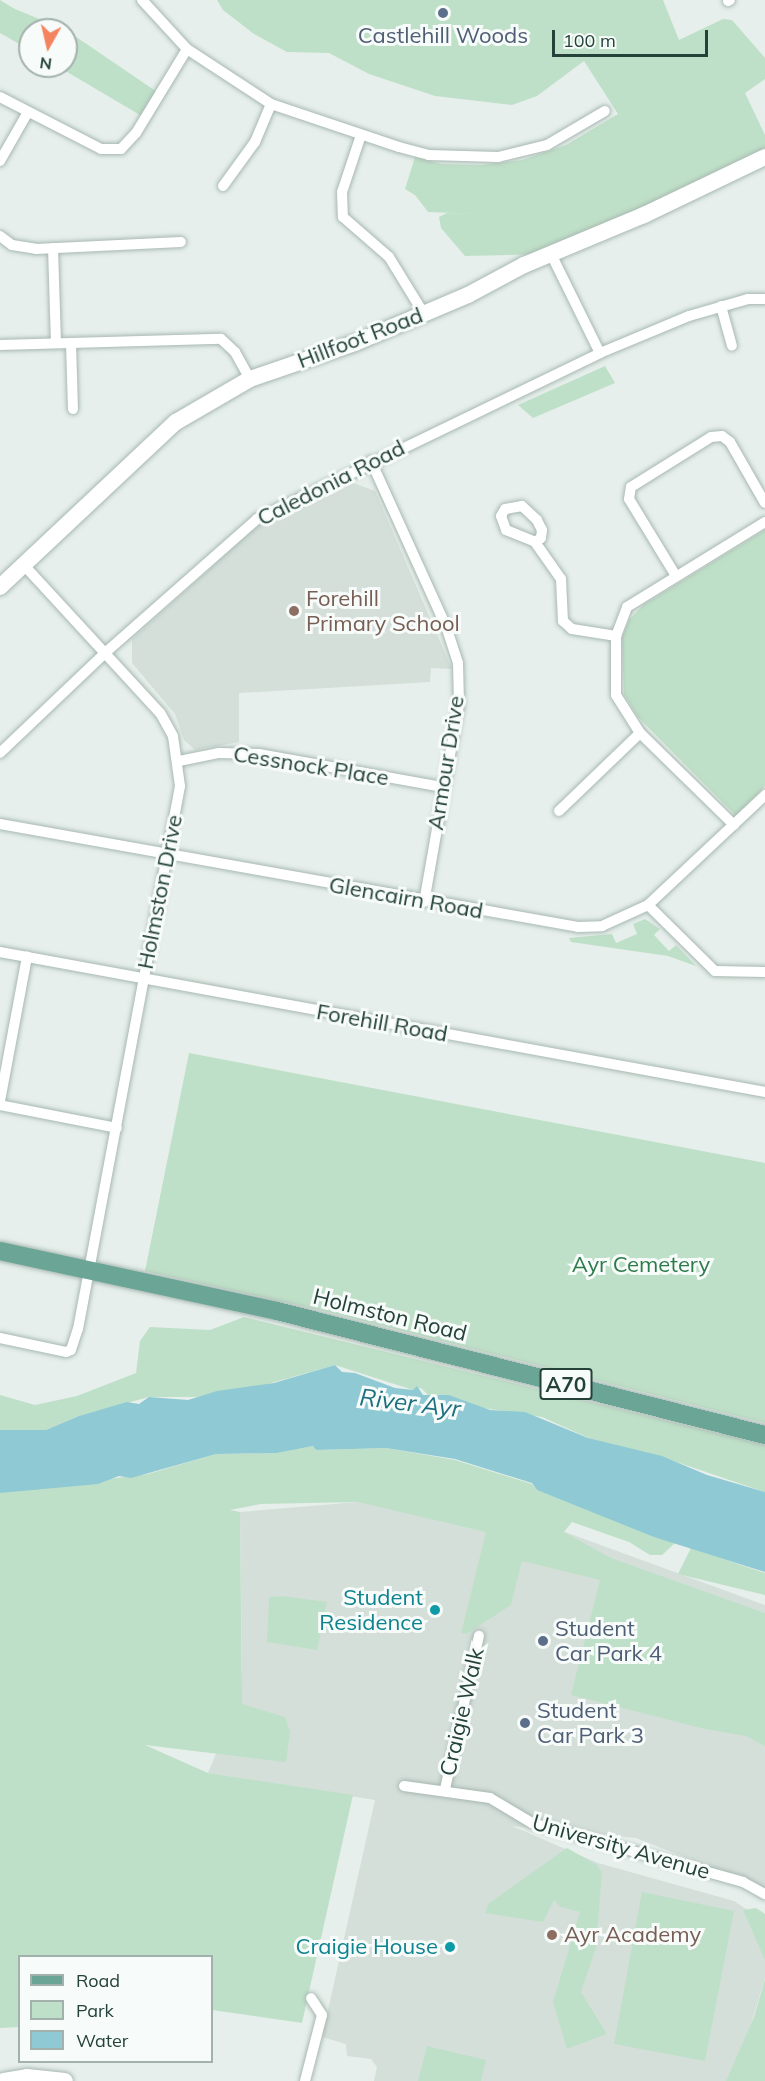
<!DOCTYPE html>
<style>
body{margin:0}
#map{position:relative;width:765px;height:2081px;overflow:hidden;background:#e6efeb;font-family:Mulish,sans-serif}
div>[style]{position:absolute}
.built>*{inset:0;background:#d4dfda}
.green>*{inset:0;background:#bfe0c8}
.water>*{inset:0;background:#8ec9d4}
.roads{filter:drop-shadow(0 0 2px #a8b8b2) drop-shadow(0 0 2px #a8b8b2)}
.street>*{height:10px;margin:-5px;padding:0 5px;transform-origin:5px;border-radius:5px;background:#fff}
.secondary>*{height:16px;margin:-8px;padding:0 8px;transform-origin:8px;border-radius:8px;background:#fff}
.primary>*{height:18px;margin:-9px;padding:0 9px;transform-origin:9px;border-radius:9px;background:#6aa596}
.dots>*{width:16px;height:16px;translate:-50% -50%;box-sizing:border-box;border:3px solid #f7fbf9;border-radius:50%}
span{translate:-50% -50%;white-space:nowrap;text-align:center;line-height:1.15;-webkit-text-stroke:6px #f7fbf9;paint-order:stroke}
.shield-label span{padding:2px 4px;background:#f7fbf9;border:2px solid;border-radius:4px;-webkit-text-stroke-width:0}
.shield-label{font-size:21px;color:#24423a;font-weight:700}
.service-label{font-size:22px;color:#4e5e75}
.left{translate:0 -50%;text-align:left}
.street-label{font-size:22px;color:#24423a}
.education-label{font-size:22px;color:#785e54}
.park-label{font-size:22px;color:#2d7a4b}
.culture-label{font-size:22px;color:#0d838f}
.right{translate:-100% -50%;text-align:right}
.water-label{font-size:24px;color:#1c6f80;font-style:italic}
.legend{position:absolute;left:18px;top:1955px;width:195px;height:108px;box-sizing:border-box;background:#f7fbf9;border:2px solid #a3b1ad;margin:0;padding:8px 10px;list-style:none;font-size:18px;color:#24423a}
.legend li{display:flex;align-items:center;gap:12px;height:30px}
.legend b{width:30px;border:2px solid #a3b1ad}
.north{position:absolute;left:18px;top:18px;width:60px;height:60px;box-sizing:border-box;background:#f7fbf9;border:2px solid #a3b1ad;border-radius:50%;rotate:188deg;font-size:16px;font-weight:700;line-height:24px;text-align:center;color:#24423a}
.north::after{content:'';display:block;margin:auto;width:21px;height:27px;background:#f4845f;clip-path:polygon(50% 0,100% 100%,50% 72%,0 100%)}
.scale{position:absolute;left:552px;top:30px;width:156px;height:27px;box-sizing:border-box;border:3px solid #24423a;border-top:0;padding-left:8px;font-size:18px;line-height:21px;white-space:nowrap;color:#24423a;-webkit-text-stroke:4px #f7fbf9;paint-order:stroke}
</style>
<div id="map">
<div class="built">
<i style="clip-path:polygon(351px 482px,375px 491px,452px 669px,431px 668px,430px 682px,239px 693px,239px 742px,195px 750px,184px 740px,175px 714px,132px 663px,132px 639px,260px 524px)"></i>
<i style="clip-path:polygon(358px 1502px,546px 1525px,765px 1605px,765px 1889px,636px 1838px,512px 1826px,598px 1863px,734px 1901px,755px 1915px,765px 1955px,765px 1978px,734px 2081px,374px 2081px,377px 2067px,371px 2059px,347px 2056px,346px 2044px,322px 2037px,375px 1800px,208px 1773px,237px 1703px,242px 1670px,240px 1512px)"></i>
</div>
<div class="green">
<i style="clip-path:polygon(0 0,15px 9px,66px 30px,30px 30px,30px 50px,0 33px)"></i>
<i style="clip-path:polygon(217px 0,663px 0,679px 40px,723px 19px,732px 20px,765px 58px,765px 79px,745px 93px,765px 135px,765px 157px,551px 254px,465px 256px,441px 228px,439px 217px,447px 213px,480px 214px,428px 212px,415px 195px,405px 189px,415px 157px,441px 164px,481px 165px,522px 160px,566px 145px,618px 114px,584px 61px,537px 96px,512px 105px,435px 96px,369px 74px,329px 53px,287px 52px,254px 34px,223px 10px)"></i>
<i style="clip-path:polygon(66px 30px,160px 94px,145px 118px,57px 66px,66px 66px)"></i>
<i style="clip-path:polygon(605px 366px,615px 383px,533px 418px,518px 405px)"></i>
<i style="clip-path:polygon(765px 530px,765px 786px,736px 816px,638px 717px,624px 694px,622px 637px,629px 620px,643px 605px)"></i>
<i style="clip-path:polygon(645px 919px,660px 929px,654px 935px,669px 951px,676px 945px,696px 966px,668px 956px,571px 942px,569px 938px,612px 934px,616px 943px,637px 934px,633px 924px)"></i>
<i style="clip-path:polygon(189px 1053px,765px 1163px,765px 1423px,316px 1309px,145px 1271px)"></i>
<i style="clip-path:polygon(244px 1317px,765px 1445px,765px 1492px,656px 1455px,591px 1439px,542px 1417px,483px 1408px,449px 1395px,429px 1396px,421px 1388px,413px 1390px,335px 1365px,264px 1385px,197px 1397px,149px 1397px,79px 1416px,46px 1430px,0 1431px,0 1395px,35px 1405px,77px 1396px,136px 1373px,140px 1341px,150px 1327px,210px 1330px)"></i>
<i style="clip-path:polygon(313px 1446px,316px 1450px,386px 1448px,455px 1460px,532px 1484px,537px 1490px,675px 1543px,662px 1555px,650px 1555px,629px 1542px,572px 1522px,564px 1532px,611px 1558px,765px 1613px,765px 1746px,746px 1736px,705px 1729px,571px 1695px,600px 1580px,522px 1561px,511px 1605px,466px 1634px,461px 1633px,486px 1532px,358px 1502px,261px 1504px,230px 1510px,240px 1512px,242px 1704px,285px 1717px,290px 1732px,286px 1762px,145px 1745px,208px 1773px,353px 1795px,302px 2023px,212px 2010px,212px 1956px,20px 1956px,19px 2027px,0 2028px,0 1493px,148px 1474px,216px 1454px,277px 1453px)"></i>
<i style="clip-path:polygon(691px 1548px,765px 1573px,765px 1595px,678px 1574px)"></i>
<i style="clip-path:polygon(282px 1596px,327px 1602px,317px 1650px,267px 1642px,269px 1597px)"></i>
<i style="clip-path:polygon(567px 1848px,597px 1865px,602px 1873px,596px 1948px,581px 1992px,607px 2034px,567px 2049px,553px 2002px,580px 1912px,561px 1907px,554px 1900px,543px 1922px,485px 1913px,488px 1904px)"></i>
<i style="clip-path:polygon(642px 1892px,734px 1911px,705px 2061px,614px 2044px)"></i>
<i style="clip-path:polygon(756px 1908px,765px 1914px,765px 1960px,743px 1910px)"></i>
<i style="clip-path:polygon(765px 1979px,765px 2081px,726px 2081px,754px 2017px)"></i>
<i style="clip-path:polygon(427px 2046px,486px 2060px,481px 2081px,418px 2081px)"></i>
</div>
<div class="water">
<i style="clip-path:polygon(335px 1365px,342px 1372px,355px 1373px,395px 1388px,413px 1390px,417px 1386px,423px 1395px,449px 1395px,490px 1410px,525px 1412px,588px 1438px,662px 1456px,707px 1475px,765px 1492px,765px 1572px,654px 1537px,537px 1490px,532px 1483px,455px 1459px,386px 1448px,316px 1450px,313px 1446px,277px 1453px,216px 1454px,131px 1478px,119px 1476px,98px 1484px,0 1493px,0 1430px,46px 1430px,79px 1416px,127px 1402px,139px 1404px,149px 1397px,188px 1400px,217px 1391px,274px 1383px)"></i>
</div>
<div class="roads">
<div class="street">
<i style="left:142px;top:0;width:67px;rotate:47.4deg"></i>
<i style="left:187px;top:49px;width:100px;rotate:33.2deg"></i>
<i style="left:271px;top:104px;width:135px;rotate:18.6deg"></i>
<i style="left:399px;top:147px;width:31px;rotate:15deg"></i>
<i style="left:429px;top:155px;width:69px;rotate:1.7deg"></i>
<i style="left:498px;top:157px;width:50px;rotate:-13.8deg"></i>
<i style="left:547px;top:145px;width:67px;rotate:-30.4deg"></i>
<i style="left:728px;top:1px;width:2px;rotate:-27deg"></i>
<i style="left:0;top:97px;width:114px;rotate:27.2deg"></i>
<i style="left:101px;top:149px;width:20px"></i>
<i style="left:121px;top:149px;width:22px;rotate:-47deg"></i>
<i style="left:136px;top:133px;width:98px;rotate:-58.7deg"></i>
<i style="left:361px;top:135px;width:60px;rotate:108.4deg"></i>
<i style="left:342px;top:192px;width:25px;rotate:88deg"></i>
<i style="left:343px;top:217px;width:61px;rotate:41deg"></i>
<i style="left:389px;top:257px;width:67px;rotate:58.4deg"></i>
<i style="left:0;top:161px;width:56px;rotate:-60.3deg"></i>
<i style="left:223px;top:186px;width:54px;rotate:-54deg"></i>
<i style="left:255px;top:142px;width:41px;rotate:-67.2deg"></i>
<i style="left:0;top:236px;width:15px;rotate:37deg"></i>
<i style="left:12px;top:245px;width:24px;rotate:9deg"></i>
<i style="left:36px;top:249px;width:145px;rotate:-2.8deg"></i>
<i style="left:53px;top:248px;width:95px;rotate:88.2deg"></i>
<i style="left:551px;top:254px;width:110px;rotate:63.7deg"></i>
<i style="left:721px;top:306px;width:41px;rotate:74.6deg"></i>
<i style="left:71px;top:343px;width:66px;rotate:88.3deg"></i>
<i style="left:0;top:345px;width:221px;rotate:-1.6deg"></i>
<i style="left:221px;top:339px;width:19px;rotate:43deg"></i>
<i style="left:235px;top:352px;width:31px;rotate:61deg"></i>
<i style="left:371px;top:461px;width:181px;rotate:65.6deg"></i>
<i style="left:446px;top:626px;width:39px;rotate:72deg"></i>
<i style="left:458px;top:663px;width:41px;rotate:88.6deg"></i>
<i style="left:459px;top:704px;width:201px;rotate:100deg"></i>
<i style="left:535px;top:542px;width:7px;rotate:-34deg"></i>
<i style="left:541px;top:538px;width:8px;rotate:-83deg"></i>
<i style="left:542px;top:530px;width:11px;rotate:-117deg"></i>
<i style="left:537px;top:520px;width:21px;rotate:-137deg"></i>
<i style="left:522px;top:506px;width:17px;rotate:170deg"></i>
<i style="left:505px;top:509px;width:8px;rotate:120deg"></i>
<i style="left:501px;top:516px;width:15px;rotate:70deg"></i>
<i style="left:506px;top:530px;width:31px;rotate:22deg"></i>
<i style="left:535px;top:542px;width:45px;rotate:54.9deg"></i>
<i style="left:561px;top:579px;width:42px;rotate:87.3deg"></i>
<i style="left:563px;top:621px;width:12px;rotate:42deg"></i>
<i style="left:572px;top:629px;width:45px;rotate:9deg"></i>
<i style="left:676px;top:576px;width:90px;rotate:-121.4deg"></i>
<i style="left:629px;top:499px;width:12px;rotate:-81deg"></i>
<i style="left:631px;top:487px;width:94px;rotate:-32deg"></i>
<i style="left:711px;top:437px;width:11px;rotate:-5deg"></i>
<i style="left:722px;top:436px;width:10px;rotate:37deg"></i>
<i style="left:730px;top:442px;width:70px;rotate:60.2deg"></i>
<i style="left:0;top:753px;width:145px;rotate:-43.6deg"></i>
<i style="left:105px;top:653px;width:203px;rotate:-41.4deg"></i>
<i style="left:257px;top:519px;width:381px;rotate:-25.8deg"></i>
<i style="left:600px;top:353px;width:96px;rotate:-22.6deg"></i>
<i style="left:689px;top:316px;width:61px;rotate:-16.1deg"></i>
<i style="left:748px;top:299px;width:17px"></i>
<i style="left:179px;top:761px;width:41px;rotate:-11.3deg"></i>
<i style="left:219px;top:753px;width:40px;rotate:1.4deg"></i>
<i style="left:259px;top:754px;width:187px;rotate:10.2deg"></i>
<i style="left:559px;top:811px;width:112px;rotate:-43.9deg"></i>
<i style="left:0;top:824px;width:587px;rotate:10.1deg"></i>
<i style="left:578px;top:927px;width:24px;rotate:-2deg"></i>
<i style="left:602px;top:926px;width:51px;rotate:-24.5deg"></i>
<i style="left:648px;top:905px;width:161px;rotate:-43.2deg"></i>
<i style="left:734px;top:825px;width:132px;rotate:-135.6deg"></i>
<i style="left:640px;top:733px;width:45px;rotate:-122.3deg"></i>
<i style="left:616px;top:695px;width:59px;rotate:-90deg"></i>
<i style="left:616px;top:636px;width:31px;rotate:-69deg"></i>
<i style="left:627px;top:607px;width:162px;rotate:-31.6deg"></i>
<i style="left:648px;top:905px;width:94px;rotate:44.6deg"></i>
<i style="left:715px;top:971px;width:50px;rotate:1.1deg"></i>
<i style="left:0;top:952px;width:778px;rotate:10.37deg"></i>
<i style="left:0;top:1101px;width:147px;rotate:-79.4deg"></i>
<i style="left:0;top:1105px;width:119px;rotate:11.1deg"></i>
<i style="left:0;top:1338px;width:67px;rotate:12deg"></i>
<i style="left:66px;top:1352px;width:5px;rotate:-22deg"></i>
<i style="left:71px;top:1350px;width:22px;rotate:-72deg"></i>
<i style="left:78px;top:1329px;width:552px;rotate:-79.36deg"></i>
<i style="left:180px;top:786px;width:50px;rotate:-98deg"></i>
<i style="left:173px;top:736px;width:26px;rotate:-119deg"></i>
<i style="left:160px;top:713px;width:201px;rotate:-132.6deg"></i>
<i style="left:404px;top:1786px;width:87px;rotate:7.9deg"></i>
<i style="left:490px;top:1798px;width:49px;rotate:30.8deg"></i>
<i style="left:532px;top:1823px;width:219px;rotate:15.6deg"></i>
<i style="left:743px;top:1882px;width:25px;rotate:29deg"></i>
<i style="left:445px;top:1789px;width:157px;rotate:-77.5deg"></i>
<i style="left:305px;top:2081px;width:68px;rotate:-75.6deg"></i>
<i style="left:322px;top:2015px;width:20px;rotate:-123deg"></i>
</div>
<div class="secondary">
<i style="left:0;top:587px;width:241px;rotate:-43.2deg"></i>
<i style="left:176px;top:422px;width:86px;rotate:-30.2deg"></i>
<i style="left:250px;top:379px;width:111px;rotate:-18.9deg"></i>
<i style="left:355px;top:343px;width:123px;rotate:-23deg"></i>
<i style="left:468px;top:295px;width:64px;rotate:-28.2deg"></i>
<i style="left:524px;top:265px;width:130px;rotate:-22.6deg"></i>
<i style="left:644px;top:215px;width:134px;rotate:-25.6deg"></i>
<i style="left:4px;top:2081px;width:23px;rotate:-10deg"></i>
<i style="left:27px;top:2077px;width:38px;rotate:6deg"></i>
</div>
<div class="primary">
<i style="left:0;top:1251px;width:283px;rotate:12.2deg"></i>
<i style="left:277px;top:1311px;width:504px;rotate:14.26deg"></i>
</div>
</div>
<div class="dots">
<i style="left:443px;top:13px;background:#5c6f8a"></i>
<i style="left:294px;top:611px;background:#8d6e63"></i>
<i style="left:435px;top:1610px;background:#0f9aa8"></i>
<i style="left:543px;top:1641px;background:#5c6f8a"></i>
<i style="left:525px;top:1723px;background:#5c6f8a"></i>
<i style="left:552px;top:1935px;background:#8d6e63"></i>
<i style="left:450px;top:1947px;background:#0f9aa8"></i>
</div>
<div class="shield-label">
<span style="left:566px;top:1384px">A70</span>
</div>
<div class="service-label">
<span style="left:443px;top:36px">Castlehill Woods</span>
<span class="left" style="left:555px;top:1641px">Student<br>Car Park 4</span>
<span class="left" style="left:537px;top:1723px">Student<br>Car Park 3</span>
</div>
<div class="street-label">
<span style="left:360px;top:338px;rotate:-21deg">Hillfoot Road</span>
<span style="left:331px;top:483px;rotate:-27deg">Caledonia Road</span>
<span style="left:446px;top:763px;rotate:-81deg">Armour Drive</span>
<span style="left:311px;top:766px;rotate:9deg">Cessnock Place</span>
<span style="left:160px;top:892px;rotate:-79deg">Holmston Drive</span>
<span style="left:406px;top:898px;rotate:10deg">Glencairn Road</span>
<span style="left:382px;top:1023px;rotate:10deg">Forehill Road</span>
<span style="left:390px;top:1315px;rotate:14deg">Holmston Road</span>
<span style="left:462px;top:1712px;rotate:-77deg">Craigie Walk</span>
<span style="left:621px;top:1847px;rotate:16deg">University Avenue</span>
</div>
<div class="education-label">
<span class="left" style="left:306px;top:611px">Forehill<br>Primary School</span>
<span class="left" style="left:564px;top:1935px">Ayr Academy</span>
</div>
<div class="park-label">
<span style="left:641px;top:1265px">Ayr Cemetery</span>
</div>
<div class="culture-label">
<span class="right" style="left:423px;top:1610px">Student<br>Residence</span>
<span class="right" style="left:438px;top:1947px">Craigie House</span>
</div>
<div class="water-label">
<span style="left:410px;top:1403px;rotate:7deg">River Ayr</span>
</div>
<ul class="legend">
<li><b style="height:8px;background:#6aa596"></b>Road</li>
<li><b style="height:16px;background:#bfe0c8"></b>Park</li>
<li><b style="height:16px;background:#8ec9d4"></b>Water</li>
</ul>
<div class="north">N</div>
<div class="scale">100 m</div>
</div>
